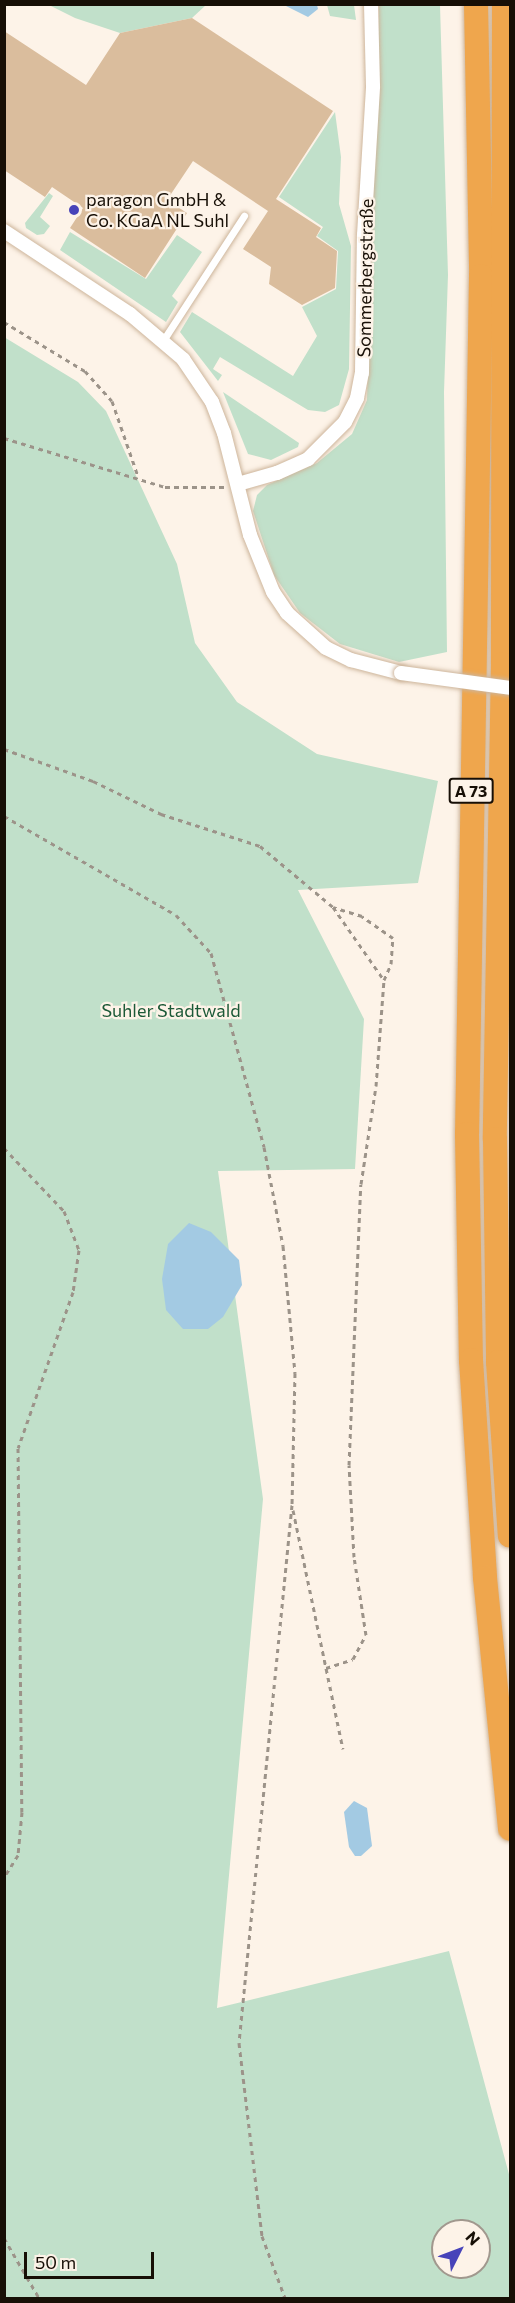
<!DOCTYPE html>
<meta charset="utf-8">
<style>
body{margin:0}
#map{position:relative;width:515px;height:2303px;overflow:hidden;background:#fdf3e8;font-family:Commissioner,sans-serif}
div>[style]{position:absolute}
.green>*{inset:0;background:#c1e0ca}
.water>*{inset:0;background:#a3cae3}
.building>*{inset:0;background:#dabd9d}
.path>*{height:3px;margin-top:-1.5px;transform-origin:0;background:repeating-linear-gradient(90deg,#9c9389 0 4.5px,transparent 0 9px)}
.roads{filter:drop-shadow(0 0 2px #cdb59b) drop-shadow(0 0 2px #cdb59b)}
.lane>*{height:7px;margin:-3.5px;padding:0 3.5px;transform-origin:3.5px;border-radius:3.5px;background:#fff}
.street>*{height:14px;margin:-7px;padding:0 7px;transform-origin:7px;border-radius:7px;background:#fff}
.highway>*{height:24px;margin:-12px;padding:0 12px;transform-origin:12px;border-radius:12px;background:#efa64d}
.bridges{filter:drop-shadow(0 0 2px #cdb59b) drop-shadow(0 0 2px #cdb59b)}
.street-bridge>*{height:14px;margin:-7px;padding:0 7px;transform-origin:7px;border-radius:7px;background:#fff}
.dots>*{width:16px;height:16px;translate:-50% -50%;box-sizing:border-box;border:3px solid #fdf3e8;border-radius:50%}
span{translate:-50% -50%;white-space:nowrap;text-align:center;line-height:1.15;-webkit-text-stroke:4.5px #fdf3e8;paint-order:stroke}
.shield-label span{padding:2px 4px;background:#fdf3e8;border:2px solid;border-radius:4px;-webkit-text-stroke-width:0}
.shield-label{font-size:16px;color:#170f06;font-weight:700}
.poi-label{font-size:18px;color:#170f06}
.left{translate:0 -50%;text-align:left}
.street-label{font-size:18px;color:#170f06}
.park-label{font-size:18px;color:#1c5937}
.frame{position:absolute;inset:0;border:6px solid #170f06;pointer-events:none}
.north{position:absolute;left:431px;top:2219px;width:60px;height:60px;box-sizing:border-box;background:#fdf3e8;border:2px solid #a1988e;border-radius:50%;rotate:48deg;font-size:16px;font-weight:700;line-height:24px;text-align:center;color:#170f06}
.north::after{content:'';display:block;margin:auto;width:21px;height:27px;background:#4743b9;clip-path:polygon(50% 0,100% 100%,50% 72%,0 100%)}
.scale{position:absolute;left:24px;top:2252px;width:130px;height:27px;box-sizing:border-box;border:3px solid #170f06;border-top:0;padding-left:8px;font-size:18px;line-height:21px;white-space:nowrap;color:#170f06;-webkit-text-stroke:4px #fdf3e8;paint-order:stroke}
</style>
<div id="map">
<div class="green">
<i style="clip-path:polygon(49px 5px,206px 5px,192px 18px,120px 33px,75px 18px)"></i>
<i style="clip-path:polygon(327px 5px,354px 5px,356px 20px,330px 16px)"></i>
<i style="clip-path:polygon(379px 5px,440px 5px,448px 275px,444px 392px,447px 652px,399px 662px,340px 644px,300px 613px,274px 575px,253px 511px,257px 495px,267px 485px,317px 463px,352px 434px,367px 400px)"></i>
<i style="clip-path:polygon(335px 112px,341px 157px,339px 204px,351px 246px,349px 369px,339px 405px,325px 412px,308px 410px,220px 357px,213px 369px,222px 375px,218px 381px,180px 332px,192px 312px,293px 376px,317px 336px,302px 307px,336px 289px,338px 251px,317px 236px,323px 227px,279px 197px)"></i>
<i style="clip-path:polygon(49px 193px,53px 196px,40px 217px,50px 226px,44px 234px,37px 235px,26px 228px,25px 223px)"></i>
<i style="clip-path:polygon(70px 232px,146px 279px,177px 235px,202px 252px,172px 296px,178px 302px,166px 322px,60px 250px)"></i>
<i style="clip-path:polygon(evenodd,4px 337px,78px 382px,106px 411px,177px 564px,195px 643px,237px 702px,317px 754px,438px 781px,418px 883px,298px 890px,364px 1019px,355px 1169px,218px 1171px,263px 1499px,217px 2008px,449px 1951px,510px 2178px,510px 2298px,5px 2298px,4px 337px,443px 2231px,479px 2231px,479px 2267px,443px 2267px,443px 2231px)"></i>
<i style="clip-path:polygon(223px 392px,299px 443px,298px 447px,271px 460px,248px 454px)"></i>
</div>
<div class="water">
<i style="clip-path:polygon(284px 5px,317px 5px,318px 9px,308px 17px)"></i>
<i style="clip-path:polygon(189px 1223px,211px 1232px,239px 1260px,242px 1285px,223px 1317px,208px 1329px,183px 1329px,166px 1310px,162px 1279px,168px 1244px)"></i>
<i style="clip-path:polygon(354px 1801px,367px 1808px,372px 1846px,361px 1856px,355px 1856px,349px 1847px,344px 1812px)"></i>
</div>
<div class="building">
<i style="clip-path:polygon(192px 18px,333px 111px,276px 199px,321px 228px,316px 237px,337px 251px,335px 288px,302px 305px,269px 284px,271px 267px,243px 249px,268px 211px,193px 161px,167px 200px,187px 213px,145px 278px,70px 228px,83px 208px,52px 187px,45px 197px,4px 170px,4px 31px,86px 85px,120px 33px)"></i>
</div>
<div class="path">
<i style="left:4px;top:322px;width:95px;rotate:31.2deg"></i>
<i style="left:85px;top:371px;width:40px;rotate:48deg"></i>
<i style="left:112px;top:401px;width:79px;rotate:70.9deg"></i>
<i style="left:4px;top:438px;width:168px;rotate:16.9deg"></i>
<i style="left:165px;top:487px;width:59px"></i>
<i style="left:4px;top:749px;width:95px;rotate:19.8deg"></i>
<i style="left:93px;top:781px;width:76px;rotate:25.9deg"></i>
<i style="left:161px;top:814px;width:104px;rotate:17.9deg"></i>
<i style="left:260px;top:846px;width:95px;rotate:39.9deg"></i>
<i style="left:333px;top:907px;width:89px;rotate:55.1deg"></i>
<i style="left:384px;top:980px;width:17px;rotate:-66deg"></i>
<i style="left:391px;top:964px;width:26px;rotate:-86deg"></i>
<i style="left:393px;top:938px;width:38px;rotate:-145deg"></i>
<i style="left:362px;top:916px;width:30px;rotate:-163deg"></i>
<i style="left:4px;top:816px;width:198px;rotate:29.9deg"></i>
<i style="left:176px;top:915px;width:52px;rotate:47.4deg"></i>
<i style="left:211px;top:953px;width:201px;rotate:74.7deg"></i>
<i style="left:264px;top:1147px;width:101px;rotate:79.1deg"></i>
<i style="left:283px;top:1246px;width:128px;rotate:84.6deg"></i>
<i style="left:295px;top:1373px;width:132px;rotate:91.3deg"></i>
<i style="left:292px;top:1505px;width:541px;rotate:95.63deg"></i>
<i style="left:239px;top:2043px;width:194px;rotate:83.2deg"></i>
<i style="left:262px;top:2236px;width:66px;rotate:69.6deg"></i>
<i style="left:4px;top:1148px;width:87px;rotate:46.4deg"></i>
<i style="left:64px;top:1211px;width:42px;rotate:69deg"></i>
<i style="left:79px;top:1250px;width:42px;rotate:98.1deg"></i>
<i style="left:73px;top:1292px;width:165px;rotate:109.4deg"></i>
<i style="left:18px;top:1448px;width:364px;rotate:89.4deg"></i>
<i style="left:22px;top:1812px;width:43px;rotate:95.3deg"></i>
<i style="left:18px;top:1855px;width:26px;rotate:122deg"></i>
<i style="left:293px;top:1510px;width:244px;rotate:78.2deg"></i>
<i style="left:326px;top:1668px;width:28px;rotate:-18deg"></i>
<i style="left:353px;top:1659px;width:27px;rotate:-62deg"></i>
<i style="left:366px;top:1635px;width:79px;rotate:-98.7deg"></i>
<i style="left:354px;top:1557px;width:92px;rotate:-93.1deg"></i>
<i style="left:349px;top:1465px;width:281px;rotate:-87.6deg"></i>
<i style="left:361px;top:1184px;width:99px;rotate:-81.3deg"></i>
<i style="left:376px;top:1086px;width:106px;rotate:-85.7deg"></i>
<i style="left:4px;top:2238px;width:69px;rotate:59.7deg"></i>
</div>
<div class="roads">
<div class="lane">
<i style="left:164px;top:339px;width:147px;rotate:-57deg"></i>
</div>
<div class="street">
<i style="left:4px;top:231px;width:151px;rotate:33.4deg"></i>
<i style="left:130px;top:314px;width:70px;rotate:40.3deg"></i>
<i style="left:183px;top:359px;width:52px;rotate:56deg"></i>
<i style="left:212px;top:402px;width:33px;rotate:69deg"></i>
<i style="left:224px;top:433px;width:105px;rotate:75.7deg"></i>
<i style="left:250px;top:535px;width:61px;rotate:68deg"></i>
<i style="left:273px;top:592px;width:25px;rotate:56deg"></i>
<i style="left:287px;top:613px;width:52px;rotate:41.9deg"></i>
<i style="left:326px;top:648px;width:28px;rotate:26deg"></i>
<i style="left:351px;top:660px;width:52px;rotate:14.6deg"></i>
<i style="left:238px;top:484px;width:41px;rotate:-15.8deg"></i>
<i style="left:277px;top:473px;width:34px;rotate:-24deg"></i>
<i style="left:308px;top:459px;width:52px;rotate:-45deg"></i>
<i style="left:345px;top:422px;width:27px;rotate:-63deg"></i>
<i style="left:357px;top:398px;width:25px;rotate:-79deg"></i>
<i style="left:362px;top:373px;width:138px;rotate:-89.2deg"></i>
<i style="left:364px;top:235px;width:149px;rotate:-86.5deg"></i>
<i style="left:373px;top:86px;width:82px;rotate:-91.4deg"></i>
</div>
<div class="highway">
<i style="left:476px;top:4px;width:272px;rotate:88.9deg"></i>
<i style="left:481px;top:276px;width:858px;rotate:90.93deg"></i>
<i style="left:467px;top:1134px;width:226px;rotate:89deg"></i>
<i style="left:471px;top:1360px;width:218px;rotate:86.3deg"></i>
<i style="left:485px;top:1578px;width:252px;rotate:84.3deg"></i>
<i style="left:504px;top:4px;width:660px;rotate:90.09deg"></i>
<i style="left:503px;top:664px;width:475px;rotate:91deg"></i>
<i style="left:495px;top:1139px;width:223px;rotate:89.2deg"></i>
<i style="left:498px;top:1362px;width:174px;rotate:86.1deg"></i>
</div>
</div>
<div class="bridges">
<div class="street-bridge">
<i style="left:401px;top:673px;width:110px;rotate:7.8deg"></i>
</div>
</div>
<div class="dots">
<i style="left:74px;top:210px;background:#4743b9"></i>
</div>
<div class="shield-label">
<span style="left:471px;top:791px">A 73</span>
</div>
<div class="poi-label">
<span class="left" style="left:86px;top:210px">paragon GmbH &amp;<br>Co. KGaA NL Suhl</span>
</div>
<div class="street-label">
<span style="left:365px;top:278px;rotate:-89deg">Sommerbergstraße</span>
</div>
<div class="park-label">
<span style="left:171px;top:1010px">Suhler Stadtwald</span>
</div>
<div class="frame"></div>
<div class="north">N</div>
<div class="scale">50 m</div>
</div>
